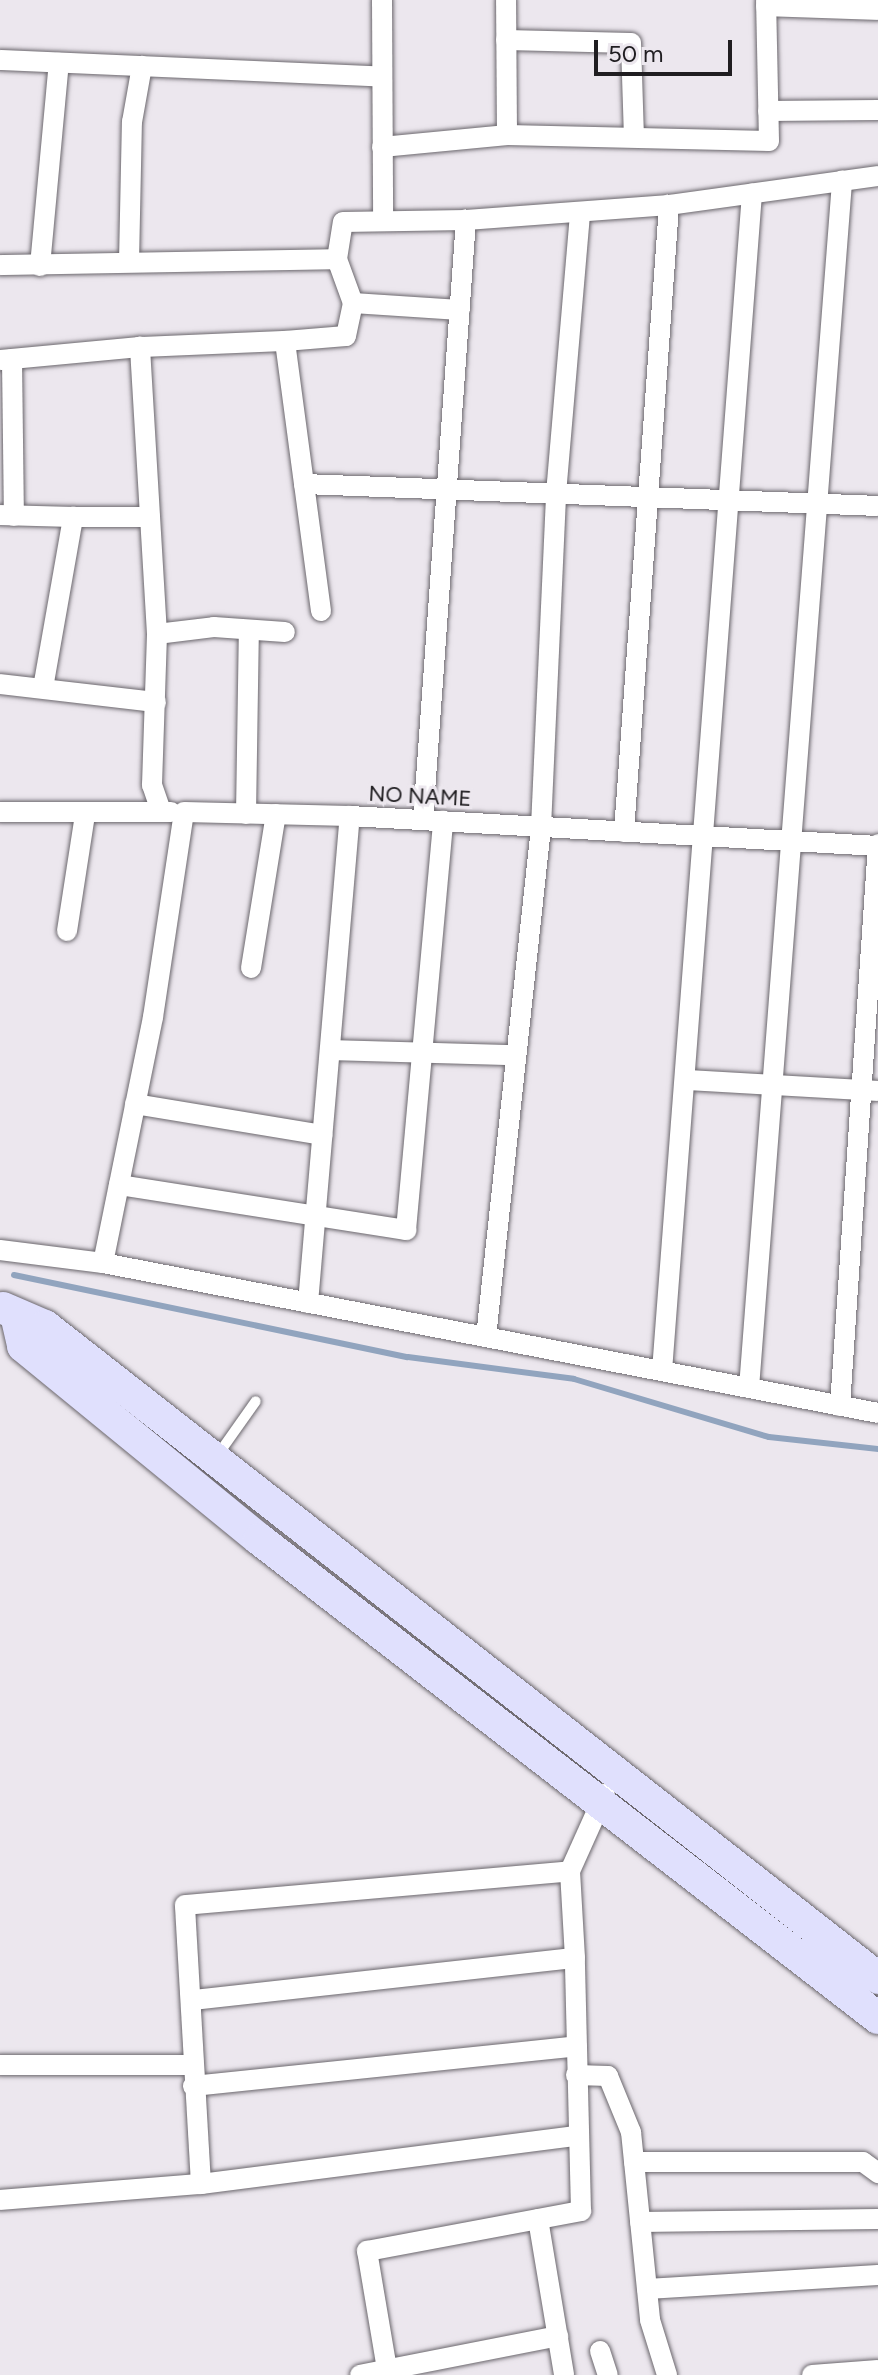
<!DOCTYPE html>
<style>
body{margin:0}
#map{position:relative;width:878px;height:2375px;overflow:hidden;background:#ece7ee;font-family:Figtree,sans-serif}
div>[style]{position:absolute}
.stream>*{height:6px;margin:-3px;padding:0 3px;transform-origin:3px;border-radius:3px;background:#91a4be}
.roads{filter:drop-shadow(0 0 2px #6b676d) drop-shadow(0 0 2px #6b676d)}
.lane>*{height:10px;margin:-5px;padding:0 5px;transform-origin:5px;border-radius:5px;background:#fff}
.street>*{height:20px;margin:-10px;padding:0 10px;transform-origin:10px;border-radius:10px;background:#fff}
.primary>*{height:32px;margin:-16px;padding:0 16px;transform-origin:16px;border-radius:16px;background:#e0e0fd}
span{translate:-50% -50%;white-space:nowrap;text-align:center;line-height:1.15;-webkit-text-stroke:6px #ece7ee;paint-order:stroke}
.street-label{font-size:22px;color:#201e21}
.scale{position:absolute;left:594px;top:40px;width:138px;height:36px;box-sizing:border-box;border:4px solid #201e21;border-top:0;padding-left:10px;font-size:24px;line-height:28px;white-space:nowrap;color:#201e21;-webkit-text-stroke:6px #ece7ee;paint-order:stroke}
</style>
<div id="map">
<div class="stream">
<i style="left:14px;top:1275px;width:402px;rotate:11.8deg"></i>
<i style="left:408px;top:1357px;width:167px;rotate:7.5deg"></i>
<i style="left:574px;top:1379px;width:203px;rotate:16.6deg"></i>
<i style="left:769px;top:1437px;width:110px;rotate:6.3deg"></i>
</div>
<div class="roads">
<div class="lane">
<i style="left:217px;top:1456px;width:67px;rotate:-54.7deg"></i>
</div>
<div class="street">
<i style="left:382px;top:0;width:221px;rotate:89.7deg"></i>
<i style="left:766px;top:6px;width:112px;rotate:2deg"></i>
<i style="left:506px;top:40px;width:125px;rotate:1.4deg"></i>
<i style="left:631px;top:43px;width:94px;rotate:88.2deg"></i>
<i style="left:0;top:60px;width:382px;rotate:2.5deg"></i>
<i style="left:768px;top:111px;width:110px;rotate:-0.5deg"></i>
<i style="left:507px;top:135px;width:262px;rotate:1.3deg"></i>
<i style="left:769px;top:141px;width:141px;rotate:-91.2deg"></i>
<i style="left:382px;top:147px;width:126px;rotate:-5.5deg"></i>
<i style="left:507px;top:135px;width:135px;rotate:-90.4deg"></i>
<i style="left:129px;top:262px;width:140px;rotate:-88.8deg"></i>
<i style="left:132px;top:122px;width:57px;rotate:-79.9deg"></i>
<i style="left:0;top:265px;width:337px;rotate:-1deg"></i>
<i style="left:337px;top:259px;width:37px;rotate:-81deg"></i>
<i style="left:343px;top:222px;width:123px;rotate:-0.9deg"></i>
<i style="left:40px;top:266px;width:204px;rotate:-84.7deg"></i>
<i style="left:353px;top:303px;width:107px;rotate:3.7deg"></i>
<i style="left:12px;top:359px;width:157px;rotate:89.3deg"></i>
<i style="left:0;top:360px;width:141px;rotate:-5.3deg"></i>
<i style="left:304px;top:484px;width:144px;rotate:-97.6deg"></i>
<i style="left:285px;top:341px;width:61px;rotate:-4.7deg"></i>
<i style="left:346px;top:336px;width:34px;rotate:-78deg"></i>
<i style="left:353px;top:303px;width:47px;rotate:-110deg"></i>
<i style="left:0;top:515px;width:73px;rotate:1.6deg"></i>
<i style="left:321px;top:611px;width:128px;rotate:-97.6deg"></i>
<i style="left:304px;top:484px;width:574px;rotate:2.19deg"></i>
<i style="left:157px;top:634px;width:57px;rotate:-7deg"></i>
<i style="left:214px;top:627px;width:71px;rotate:4deg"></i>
<i style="left:0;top:684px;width:157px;rotate:6.6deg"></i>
<i style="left:43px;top:688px;width:174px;rotate:-80deg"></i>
<i style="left:73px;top:517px;width:77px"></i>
<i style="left:161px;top:811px;width:28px;rotate:-109deg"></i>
<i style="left:152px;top:785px;width:151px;rotate:-88.1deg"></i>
<i style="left:157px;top:634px;width:288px;rotate:-93.4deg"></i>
<i style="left:140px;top:347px;width:145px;rotate:-2.4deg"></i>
<i style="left:0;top:812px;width:171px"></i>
<i style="left:246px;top:814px;width:182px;rotate:-89.1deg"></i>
<i style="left:423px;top:820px;width:602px;rotate:-85.9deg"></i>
<i style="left:466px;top:220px;width:204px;rotate:-4.2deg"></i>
<i style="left:624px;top:832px;width:629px;rotate:-85.89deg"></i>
<i style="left:669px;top:205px;width:211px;rotate:-7.9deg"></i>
<i style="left:67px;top:931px;width:117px;rotate:-81.2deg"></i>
<i style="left:251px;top:968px;width:156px;rotate:-80.8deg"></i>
<i style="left:330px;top:1050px;width:184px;rotate:1.6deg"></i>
<i style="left:689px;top:1080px;width:189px;rotate:3.3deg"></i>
<i style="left:135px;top:1104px;width:190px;rotate:9.4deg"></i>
<i style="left:119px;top:1185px;width:291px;rotate:8.9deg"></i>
<i style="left:406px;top:1230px;width:411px;rotate:-84.8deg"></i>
<i style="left:0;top:1250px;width:104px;rotate:7.2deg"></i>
<i style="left:103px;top:1263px;width:789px;rotate:10.95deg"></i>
<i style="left:103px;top:1263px;width:251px;rotate:-78.5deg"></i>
<i style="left:153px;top:1017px;width:207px;rotate:-81.4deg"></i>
<i style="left:184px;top:812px;width:166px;rotate:1.4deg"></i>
<i style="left:308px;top:1303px;width:489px;rotate:-85.1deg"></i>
<i style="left:350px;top:816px;width:529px;rotate:3.25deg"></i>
<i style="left:486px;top:1337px;width:513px;rotate:-83.84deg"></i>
<i style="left:541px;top:827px;width:333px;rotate:-87.4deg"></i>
<i style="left:556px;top:494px;width:282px;rotate:-85.1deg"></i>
<i style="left:662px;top:1371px;width:1181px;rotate:-85.63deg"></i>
<i style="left:749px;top:1388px;width:1211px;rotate:-85.59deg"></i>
<i style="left:840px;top:1406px;width:563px;rotate:-86.13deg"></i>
<i style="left:193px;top:2000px;width:384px;rotate:-6.3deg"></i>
<i style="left:575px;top:1958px;width:87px;rotate:-93.3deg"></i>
<i style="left:0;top:2065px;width:191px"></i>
<i style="left:576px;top:2075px;width:32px;rotate:2deg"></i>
<i style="left:608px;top:2076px;width:61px;rotate:67.7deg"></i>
<i style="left:631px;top:2132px;width:189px;rotate:84.2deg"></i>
<i style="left:650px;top:2320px;width:58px;rotate:72.8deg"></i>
<i style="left:193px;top:2086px;width:386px;rotate:-5.9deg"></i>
<i style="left:634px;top:2162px;width:229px"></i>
<i style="left:863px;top:2162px;width:19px;rotate:36deg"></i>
<i style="left:201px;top:2184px;width:279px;rotate:-93.3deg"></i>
<i style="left:185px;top:1905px;width:386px;rotate:-5deg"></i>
<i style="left:570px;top:1871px;width:85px;rotate:-65.8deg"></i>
<i style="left:0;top:2200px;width:202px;rotate:-4.6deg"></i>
<i style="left:201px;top:2184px;width:376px;rotate:-7.3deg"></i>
<i style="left:538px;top:2219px;width:158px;rotate:80.5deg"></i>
<i style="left:640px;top:2222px;width:238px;rotate:-0.7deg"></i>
<i style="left:647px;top:2289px;width:231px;rotate:-3.5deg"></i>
<i style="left:600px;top:2351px;width:25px;rotate:72deg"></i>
<i style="left:360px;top:2375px;width:202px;rotate:-11.1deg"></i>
<i style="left:388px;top:2375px;width:126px;rotate:-99.6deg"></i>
<i style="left:367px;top:2251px;width:218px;rotate:-10.6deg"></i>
<i style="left:581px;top:2211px;width:253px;rotate:-91.4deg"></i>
<i style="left:812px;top:2375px;width:66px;rotate:-4.3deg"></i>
</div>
<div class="primary">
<i style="left:3px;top:1308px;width:46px;rotate:23.2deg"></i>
<i style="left:45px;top:1326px;width:1058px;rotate:38.05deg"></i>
<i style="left:17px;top:1319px;width:28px;rotate:77deg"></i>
<i style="left:23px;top:1346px;width:305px;rotate:39.3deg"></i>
<i style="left:259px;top:1539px;width:783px;rotate:37.73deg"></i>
</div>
</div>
<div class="street-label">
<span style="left:420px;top:796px;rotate:3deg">NO NAME</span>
</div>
<div class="scale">50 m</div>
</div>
